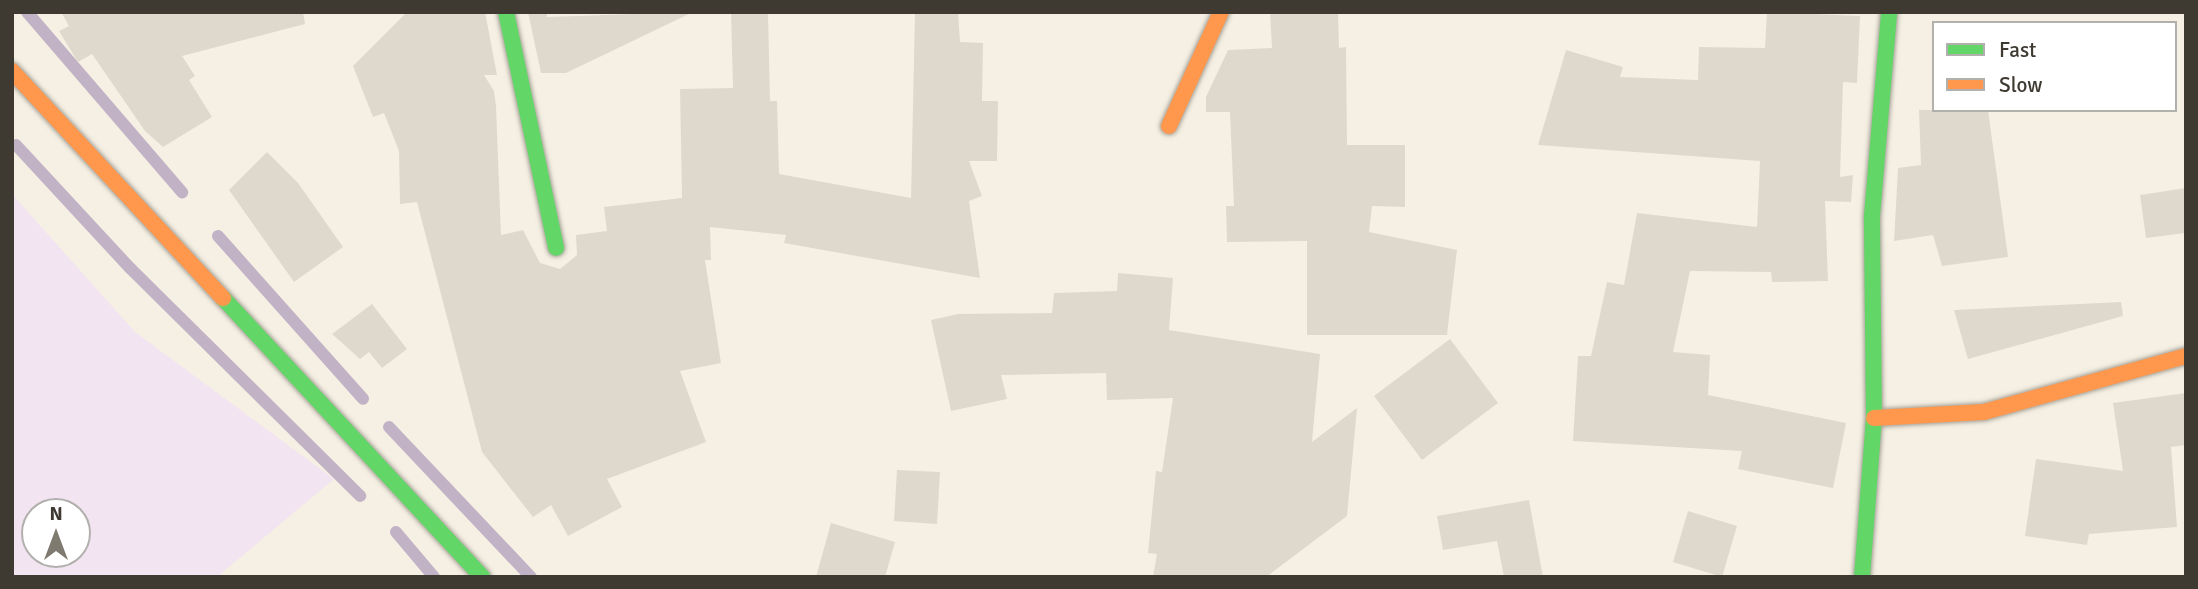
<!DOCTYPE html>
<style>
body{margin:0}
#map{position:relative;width:2198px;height:589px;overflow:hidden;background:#f6f0e4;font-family:Signika,sans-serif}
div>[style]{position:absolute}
.green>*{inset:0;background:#f2e4f1}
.stream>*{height:12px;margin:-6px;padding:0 6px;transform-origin:6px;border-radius:6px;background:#c2b2c5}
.building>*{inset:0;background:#dfd9cd}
.roads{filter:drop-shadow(0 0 2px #a8a49a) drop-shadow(0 0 2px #a8a49a)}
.fast>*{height:16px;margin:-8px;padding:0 8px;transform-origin:8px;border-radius:8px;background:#63d668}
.slow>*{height:16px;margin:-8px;padding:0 8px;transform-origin:8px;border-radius:8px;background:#ff974d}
span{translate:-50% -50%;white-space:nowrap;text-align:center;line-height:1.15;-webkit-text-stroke:7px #fff;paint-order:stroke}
.frame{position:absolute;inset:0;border:14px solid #3e3a31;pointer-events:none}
.legend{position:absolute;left:1932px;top:21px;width:245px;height:91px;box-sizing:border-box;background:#fff;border:2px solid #b2b0ad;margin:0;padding:9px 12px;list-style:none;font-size:21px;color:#3e3a31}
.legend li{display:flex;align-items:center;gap:14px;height:35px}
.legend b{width:35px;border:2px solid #b2b0ad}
.north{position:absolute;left:21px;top:498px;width:70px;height:70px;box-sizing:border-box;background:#fff;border:2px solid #b2b0ad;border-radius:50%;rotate:0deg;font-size:19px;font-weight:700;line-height:28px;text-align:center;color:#3e3a31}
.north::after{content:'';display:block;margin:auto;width:24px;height:32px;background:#7e7a70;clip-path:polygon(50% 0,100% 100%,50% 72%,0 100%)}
</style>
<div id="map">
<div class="green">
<i style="clip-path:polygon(evenodd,12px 194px,135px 332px,334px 479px,217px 577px,12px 577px,12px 194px,35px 512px,77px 512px,77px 554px,35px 554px,35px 512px)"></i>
</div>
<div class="stream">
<i style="left:27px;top:12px;width:238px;rotate:49.3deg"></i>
<i style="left:16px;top:145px;width:168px;rotate:47.2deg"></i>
<i style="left:130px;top:268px;width:324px;rotate:44.7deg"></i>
<i style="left:218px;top:236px;width:218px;rotate:48.3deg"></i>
<i style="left:389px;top:427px;width:207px;rotate:46.6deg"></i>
<i style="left:396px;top:532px;width:59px;rotate:49.8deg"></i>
</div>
<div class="building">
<i style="clip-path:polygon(61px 12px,303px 12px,305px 24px,182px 56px,195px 76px,189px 80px,212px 117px,163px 147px,145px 131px,92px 54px,78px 62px,59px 31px,69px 26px)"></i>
<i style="clip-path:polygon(407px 12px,485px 12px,497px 75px,484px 75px,494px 91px,496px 106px,501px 235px,523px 230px,540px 263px,560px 269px,577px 255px,576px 235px,607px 231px,604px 207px,682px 198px,680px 89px,733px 88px,731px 12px,768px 12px,770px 101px,777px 101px,779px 174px,911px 198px,915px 12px,958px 12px,960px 42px,983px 43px,982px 101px,998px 101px,997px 161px,969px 161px,982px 196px,969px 201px,980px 278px,784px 243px,786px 235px,710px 227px,711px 260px,705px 260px,721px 363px,680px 371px,706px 442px,607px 479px,622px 507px,568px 536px,551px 505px,533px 517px,482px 452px,417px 202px,400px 204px,399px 151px,384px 113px,373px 117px,353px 66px)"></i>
<i style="clip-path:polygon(528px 12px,547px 12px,547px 17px,693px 12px,566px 73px,541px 73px)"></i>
<i style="clip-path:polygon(1270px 12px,1338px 12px,1339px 48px,1346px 47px,1347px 145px,1405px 145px,1405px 207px,1372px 206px,1369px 232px,1457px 250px,1447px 335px,1307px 335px,1307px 241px,1227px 242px,1226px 206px,1234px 206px,1230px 112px,1206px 112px,1206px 97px,1228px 50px,1272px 48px)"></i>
<i style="clip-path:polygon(1767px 12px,1860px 16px,1857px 83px,1843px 82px,1840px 177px,1853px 175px,1851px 202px,1825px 201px,1828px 281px,1772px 282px,1771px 272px,1690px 271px,1673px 352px,1710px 355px,1708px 395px,1846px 423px,1833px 488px,1738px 469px,1742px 451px,1573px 441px,1578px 356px,1591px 356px,1607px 282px,1624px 285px,1637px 213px,1757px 227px,1760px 161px,1538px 145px,1566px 50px,1623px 67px,1620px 77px,1698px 80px,1699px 47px,1765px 48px)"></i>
<i style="clip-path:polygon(1919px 110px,1988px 110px,2008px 257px,1942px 266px,1933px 235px,1894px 241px,1898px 168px,1921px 165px)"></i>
<i style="clip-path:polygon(267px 152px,298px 183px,343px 247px,294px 282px,229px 190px)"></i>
<i style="clip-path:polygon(2186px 188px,2186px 233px,2146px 238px,2140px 195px)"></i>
<i style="clip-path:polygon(1118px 273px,1173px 278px,1169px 330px,1320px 354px,1312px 442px,1357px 408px,1347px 516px,1266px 577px,1153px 577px,1157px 554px,1148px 553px,1156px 471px,1162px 472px,1173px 398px,1107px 400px,1106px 373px,1001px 375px,1007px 399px,951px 411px,931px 320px,958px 314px,1052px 313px,1054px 293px,1117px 291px)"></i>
<i style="clip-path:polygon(2121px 302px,2123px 316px,1968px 359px,1954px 310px)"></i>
<i style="clip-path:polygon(372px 304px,407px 349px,382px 368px,369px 352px,360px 359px,332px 334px)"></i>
<i style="clip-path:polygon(1450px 339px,1498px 403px,1422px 460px,1374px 396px)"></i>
<i style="clip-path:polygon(2186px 393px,2186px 445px,2171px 447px,2177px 527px,2089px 534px,2087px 545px,2025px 536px,2036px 459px,2123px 471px,2113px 403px)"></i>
<i style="clip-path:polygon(897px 470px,940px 472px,937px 524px,894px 521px)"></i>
<i style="clip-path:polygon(1529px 500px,1543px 577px,1504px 577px,1497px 541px,1443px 550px,1437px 516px)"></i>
<i style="clip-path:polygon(1688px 511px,1737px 526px,1722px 577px,1673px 562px)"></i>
<i style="clip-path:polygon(831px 523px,895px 542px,885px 577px,816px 577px)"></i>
</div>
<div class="roads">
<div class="fast">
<i style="left:506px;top:12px;width:241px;rotate:78deg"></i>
<i style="left:223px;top:298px;width:381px;rotate:47.1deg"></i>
<i style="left:1862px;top:577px;width:159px;rotate:-85.7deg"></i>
<i style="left:1874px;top:418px;width:202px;rotate:-90.6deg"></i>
<i style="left:1872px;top:216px;width:205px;rotate:-85.2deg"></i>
</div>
<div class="slow">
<i style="left:12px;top:71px;width:310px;rotate:47.1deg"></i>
<i style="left:1169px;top:126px;width:125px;rotate:-65.5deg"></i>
<i style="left:1874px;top:418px;width:110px;rotate:-3.1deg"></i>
<i style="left:1984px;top:412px;width:210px;rotate:-15.5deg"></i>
</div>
</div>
<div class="frame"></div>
<ul class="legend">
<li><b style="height:9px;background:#63d668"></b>Fast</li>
<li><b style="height:9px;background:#ff974d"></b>Slow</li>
</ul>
<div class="north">N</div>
</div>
